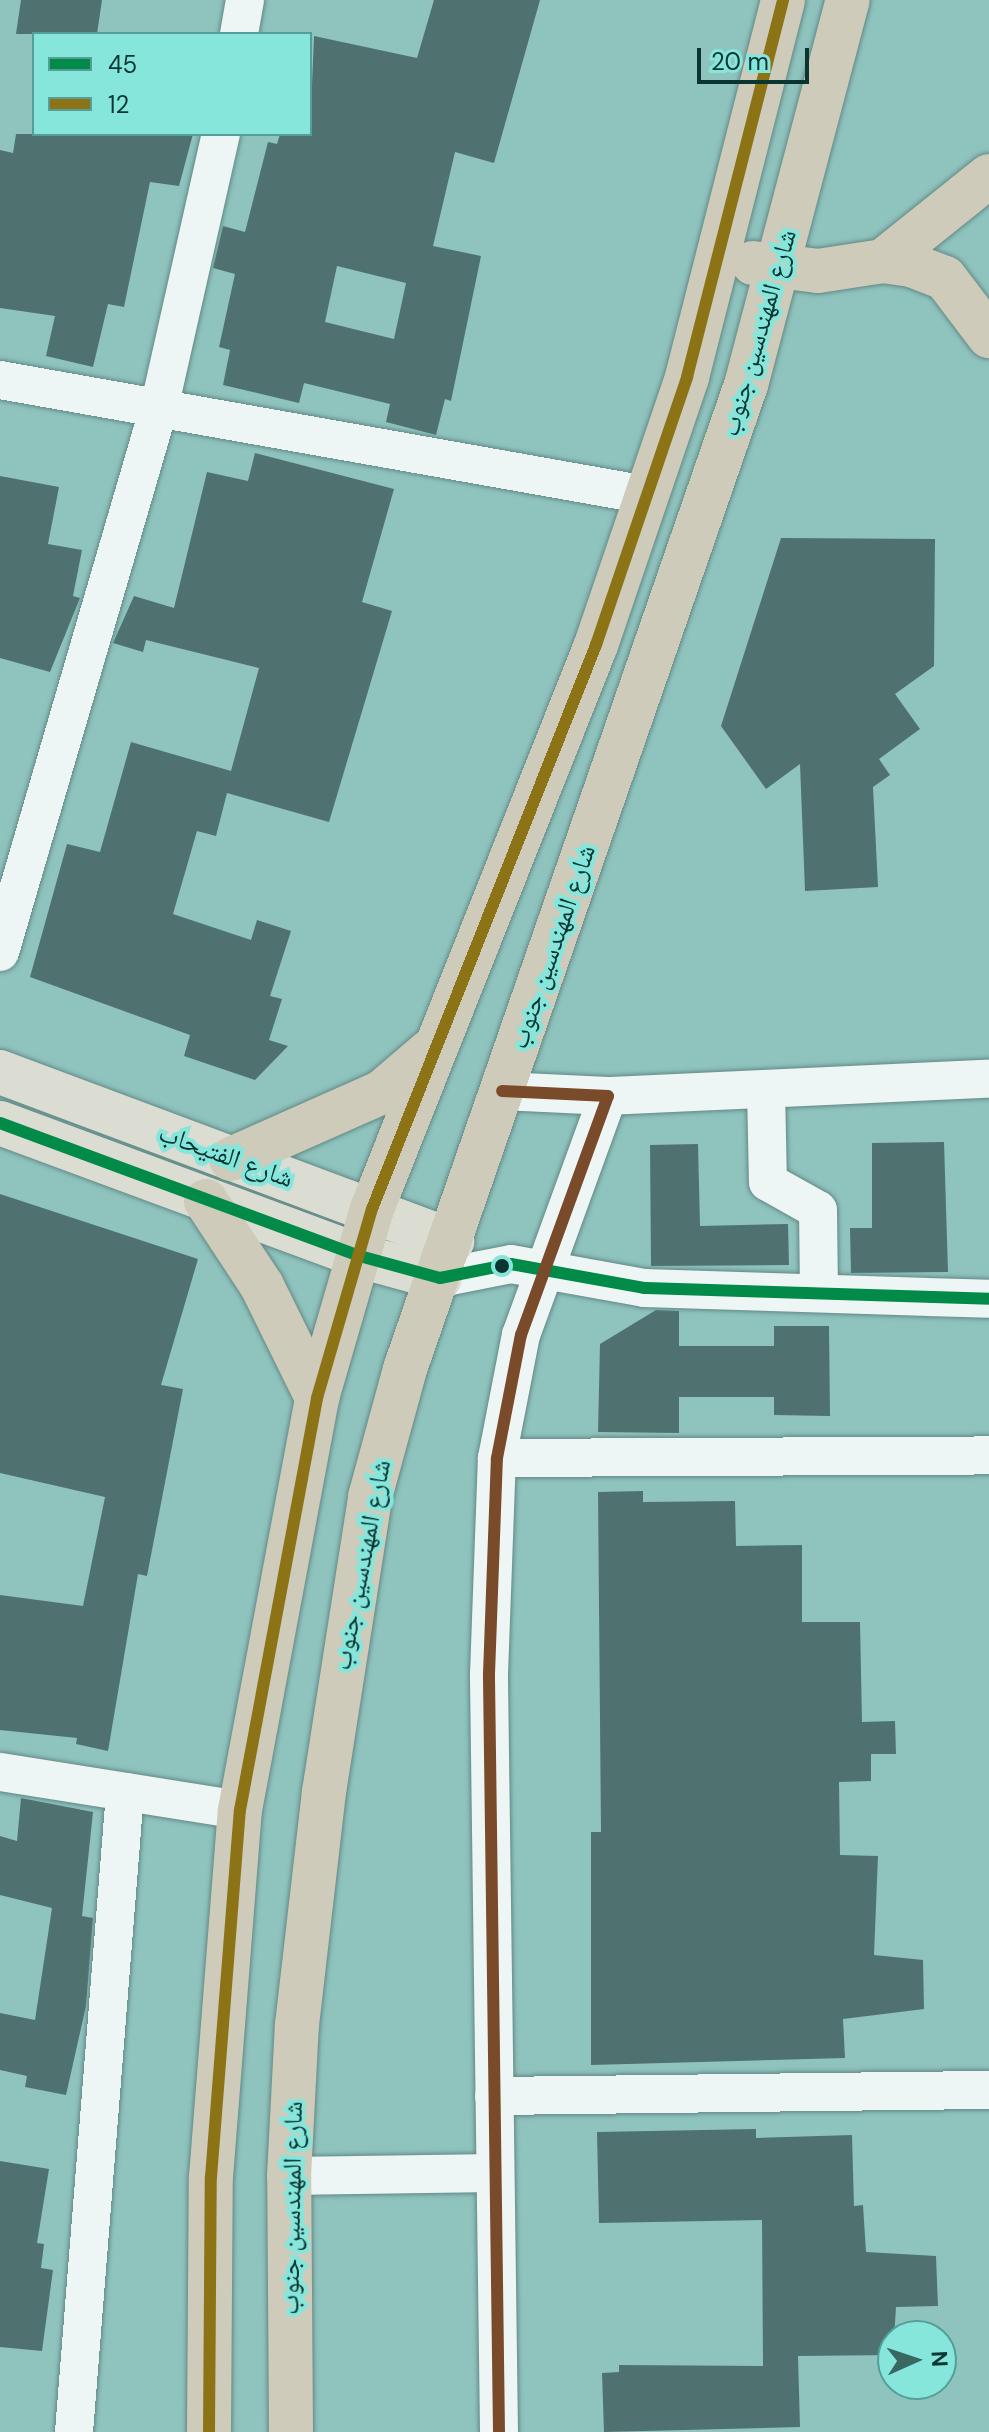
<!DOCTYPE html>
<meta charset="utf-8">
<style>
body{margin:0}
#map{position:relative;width:989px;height:2432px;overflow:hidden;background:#8fc3be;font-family:"DM Sans","Noto Naskh Arabic",sans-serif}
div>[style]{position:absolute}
.building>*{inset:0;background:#4f7270}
.roads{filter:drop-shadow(0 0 2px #638985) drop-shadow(0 0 2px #638985)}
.minor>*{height:38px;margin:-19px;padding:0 19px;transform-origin:19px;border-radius:19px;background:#eef6f5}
.major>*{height:44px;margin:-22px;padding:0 22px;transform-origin:22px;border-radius:22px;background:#dbdcd2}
.highway>*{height:44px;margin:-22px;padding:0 22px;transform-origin:22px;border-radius:22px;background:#cecbba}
.bus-1>*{height:12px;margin:-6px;padding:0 6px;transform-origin:6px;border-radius:6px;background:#028a49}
.bus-2>*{height:12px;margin:-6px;padding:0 6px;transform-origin:6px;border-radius:6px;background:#8c7316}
.bus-3>*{height:12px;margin:-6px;padding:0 6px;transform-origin:6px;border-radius:6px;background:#7a4b2a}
.dots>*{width:22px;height:22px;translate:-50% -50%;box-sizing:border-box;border:4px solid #86e6dc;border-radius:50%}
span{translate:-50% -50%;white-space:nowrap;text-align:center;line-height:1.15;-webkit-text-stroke:8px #86e6dc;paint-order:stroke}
.street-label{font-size:26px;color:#0a3531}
.legend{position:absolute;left:32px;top:32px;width:280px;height:104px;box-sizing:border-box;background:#86e6dc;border:2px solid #549f98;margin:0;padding:10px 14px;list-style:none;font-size:24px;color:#0a3531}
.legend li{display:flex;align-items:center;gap:16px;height:40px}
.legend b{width:40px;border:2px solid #549f98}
.north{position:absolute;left:877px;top:2320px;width:80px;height:80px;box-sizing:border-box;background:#86e6dc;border:2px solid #549f98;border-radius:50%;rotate:87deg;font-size:22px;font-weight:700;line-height:32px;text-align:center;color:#0a3531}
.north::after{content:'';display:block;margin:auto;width:28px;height:36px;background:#396762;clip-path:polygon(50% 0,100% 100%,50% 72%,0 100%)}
.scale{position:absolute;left:697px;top:48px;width:112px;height:36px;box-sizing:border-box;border:4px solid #0a3531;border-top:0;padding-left:10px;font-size:24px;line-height:28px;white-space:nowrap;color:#0a3531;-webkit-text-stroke:6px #86e6dc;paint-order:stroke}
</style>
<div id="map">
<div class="building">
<i style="clip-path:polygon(21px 0,102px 0,97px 34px,16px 34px)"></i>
<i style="clip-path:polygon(evenodd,434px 0,540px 0,494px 163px,455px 152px,433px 246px,481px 256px,451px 401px,445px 399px,436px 435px,386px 422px,390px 404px,304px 383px,299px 403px,223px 385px,230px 350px,219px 347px,235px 274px,213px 268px,223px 226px,245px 232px,268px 142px,277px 144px,280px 134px,310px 134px,314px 36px,417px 58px,434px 0,337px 266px,406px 283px,394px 339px,325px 322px,337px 266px)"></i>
<i style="clip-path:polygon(16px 134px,193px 134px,179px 186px,150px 182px,124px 307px,108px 304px,93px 367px,46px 356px,55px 316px,0 308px,0 150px,13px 153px)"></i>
<i style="clip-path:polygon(255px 453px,394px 489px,362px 602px,392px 611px,329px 822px,227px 793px,216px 836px,197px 831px,173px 914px,251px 940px,257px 920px,291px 931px,270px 996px,282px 999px,269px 1040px,288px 1046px,255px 1080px,184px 1056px,190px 1035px,30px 977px,67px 844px,100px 852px,131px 742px,231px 771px,259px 668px,146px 640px,143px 652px,113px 643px,134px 596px,174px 608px,207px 472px,248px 481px)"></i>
<i style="clip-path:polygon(0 476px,59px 487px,48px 544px,82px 550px,73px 596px,80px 598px,50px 672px,0 658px)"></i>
<i style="clip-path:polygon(781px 538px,935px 539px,934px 666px,895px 694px,920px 729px,879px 759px,890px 775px,873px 787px,878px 887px,805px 891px,800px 764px,766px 789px,721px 726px)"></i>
<i style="clip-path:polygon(944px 1142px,948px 1272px,851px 1273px,850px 1228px,872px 1228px,872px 1143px)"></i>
<i style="clip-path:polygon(698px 1144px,700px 1226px,788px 1224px,789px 1265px,651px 1266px,650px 1145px)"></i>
<i style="clip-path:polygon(0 1194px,198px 1259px,161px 1385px,183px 1389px,147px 1576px,138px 1574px,108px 1751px,76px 1744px,77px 1738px,0 1730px,0 1595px,83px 1606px,105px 1497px,0 1473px)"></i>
<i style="clip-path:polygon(656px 1310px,679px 1311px,679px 1346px,774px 1346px,774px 1326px,829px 1326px,830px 1416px,774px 1415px,774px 1397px,679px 1397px,679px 1433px,598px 1432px,600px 1344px)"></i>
<i style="clip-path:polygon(643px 1491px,643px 1502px,735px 1501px,736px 1546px,802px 1545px,802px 1622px,860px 1622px,862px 1722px,895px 1721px,896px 1754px,871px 1754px,871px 1781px,839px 1782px,840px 1855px,878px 1856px,874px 1955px,923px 1960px,924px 2009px,843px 2019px,845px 2058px,591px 2065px,591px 1832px,601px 1832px,598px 1492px)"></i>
<i style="clip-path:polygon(21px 1798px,93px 1812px,82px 1916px,93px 1918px,86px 2006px,66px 2095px,25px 2087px,27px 2076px,0 2070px,0 2013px,35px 2020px,52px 1908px,0 1895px,0 1836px,17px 1841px)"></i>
<i style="clip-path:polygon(756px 2129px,756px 2138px,852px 2135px,854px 2206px,863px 2205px,866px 2252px,936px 2256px,938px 2306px,896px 2307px,893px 2355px,798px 2356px,800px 2427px,604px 2432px,602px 2373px,619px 2372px,619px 2365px,763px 2366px,762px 2220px,599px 2223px,597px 2132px)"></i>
<i style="clip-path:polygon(0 2161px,49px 2169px,37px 2243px,44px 2244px,41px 2268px,53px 2270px,42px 2351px,0 2347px)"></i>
</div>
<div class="roads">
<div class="minor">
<i style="left:239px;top:34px;width:35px;rotate:-80deg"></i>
<i style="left:0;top:380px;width:656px;rotate:10.09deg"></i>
<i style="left:0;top:952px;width:571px;rotate:-73.72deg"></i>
<i style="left:160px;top:404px;width:277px;rotate:-77.3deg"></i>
<i style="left:766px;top:1089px;width:93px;rotate:88.8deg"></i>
<i style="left:768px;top:1182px;width:57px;rotate:29.2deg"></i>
<i style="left:818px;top:1210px;width:79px;rotate:89.3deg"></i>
<i style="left:608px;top:1096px;width:381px;rotate:-2.6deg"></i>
<i style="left:440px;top:1278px;width:72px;rotate:-11.2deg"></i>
<i style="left:511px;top:1264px;width:135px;rotate:10.2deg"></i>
<i style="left:644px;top:1288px;width:345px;rotate:1.8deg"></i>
<i style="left:497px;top:1458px;width:492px;rotate:-0.3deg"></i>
<i style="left:0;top:1772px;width:243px;rotate:9deg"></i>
<i style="left:494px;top:2096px;width:495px;rotate:-0.7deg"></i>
<i style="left:289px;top:2176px;width:206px;rotate:-0.8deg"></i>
<i style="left:74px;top:2432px;width:642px;rotate:-85.44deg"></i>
<i style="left:499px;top:2432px;width:758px;rotate:-90.76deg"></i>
<i style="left:489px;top:1674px;width:216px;rotate:-87.9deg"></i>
<i style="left:497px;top:1458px;width:125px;rotate:-79deg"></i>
<i style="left:521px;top:1335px;width:254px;rotate:-70deg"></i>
<i style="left:608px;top:1096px;width:106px;rotate:-177.3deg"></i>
</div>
<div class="major">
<i style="left:0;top:1072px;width:483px;rotate:20.5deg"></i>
<i style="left:0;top:1123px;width:380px;rotate:20.3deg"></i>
<i style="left:356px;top:1255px;width:87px;rotate:15.3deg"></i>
</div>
<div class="highway">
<i style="left:883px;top:261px;width:136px;rotate:-38.7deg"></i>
<i style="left:753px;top:263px;width:65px;rotate:7deg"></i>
<i style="left:818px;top:271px;width:66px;rotate:-8.7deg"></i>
<i style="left:883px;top:261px;width:28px;rotate:8deg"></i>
<i style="left:911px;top:265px;width:36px;rotate:21deg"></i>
<i style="left:945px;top:278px;width:73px;rotate:52.8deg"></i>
<i style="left:231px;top:1159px;width:165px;rotate:-23.9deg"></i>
<i style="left:382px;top:1092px;width:63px;rotate:-40.5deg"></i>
<i style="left:206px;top:1201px;width:102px;rotate:56.6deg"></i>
<i style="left:262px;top:1286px;width:125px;rotate:63.8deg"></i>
<i style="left:209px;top:2432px;width:255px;rotate:-89.6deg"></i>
<i style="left:211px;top:2177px;width:368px;rotate:-85.5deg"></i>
<i style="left:240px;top:1810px;width:419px;rotate:-79.4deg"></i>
<i style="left:317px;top:1398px;width:197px;rotate:-73.8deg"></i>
<i style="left:372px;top:1209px;width:607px;rotate:-68.34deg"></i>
<i style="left:596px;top:645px;width:283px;rotate:-71.2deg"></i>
<i style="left:687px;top:377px;width:389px;rotate:-75.7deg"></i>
<i style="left:291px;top:2432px;width:256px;rotate:-90.4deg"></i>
<i style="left:289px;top:2176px;width:151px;rotate:-87deg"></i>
<i style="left:297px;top:2025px;width:235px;rotate:-83.4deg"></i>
<i style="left:324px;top:1792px;width:299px;rotate:-81.1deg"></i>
<i style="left:370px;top:1497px;width:133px;rotate:-74.7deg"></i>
<i style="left:405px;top:1369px;width:1041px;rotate:-70.89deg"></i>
<i style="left:746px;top:385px;width:398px;rotate:-75.2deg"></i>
</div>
</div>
<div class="bus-1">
<i style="left:0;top:1123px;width:380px;rotate:20.3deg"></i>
<i style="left:356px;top:1255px;width:87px;rotate:15.3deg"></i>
<i style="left:440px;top:1278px;width:72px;rotate:-11.2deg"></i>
<i style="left:511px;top:1264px;width:135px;rotate:10.2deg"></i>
<i style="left:644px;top:1288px;width:345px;rotate:1.8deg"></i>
</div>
<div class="bus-2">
<i style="left:209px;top:2432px;width:255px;rotate:-89.6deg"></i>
<i style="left:211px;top:2177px;width:368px;rotate:-85.5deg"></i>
<i style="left:240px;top:1810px;width:419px;rotate:-79.4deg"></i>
<i style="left:317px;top:1398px;width:197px;rotate:-73.8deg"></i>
<i style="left:372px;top:1209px;width:607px;rotate:-68.34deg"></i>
<i style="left:596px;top:645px;width:283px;rotate:-71.2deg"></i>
<i style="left:687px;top:377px;width:389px;rotate:-75.7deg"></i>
</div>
<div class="bus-3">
<i style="left:499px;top:2432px;width:758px;rotate:-90.76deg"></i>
<i style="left:489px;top:1674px;width:216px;rotate:-87.9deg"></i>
<i style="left:497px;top:1458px;width:125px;rotate:-79deg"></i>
<i style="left:521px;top:1335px;width:254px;rotate:-70deg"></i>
<i style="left:608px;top:1096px;width:106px;rotate:-177.3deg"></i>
</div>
<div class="dots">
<i style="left:502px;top:1266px;background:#0a3531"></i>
</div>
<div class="street-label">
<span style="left:759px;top:333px;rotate:-74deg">شارع المهندسين جنوب</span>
<span style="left:553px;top:947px;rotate:-71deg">شارع المهندسين جنوب</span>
<span style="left:226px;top:1156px;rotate:20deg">شارع الفتيحاب</span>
<span style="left:362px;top:1565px;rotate:-79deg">شارع المهندسين جنوب</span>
<span style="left:292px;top:2208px;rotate:-89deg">شارع المهندسين جنوب</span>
</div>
<ul class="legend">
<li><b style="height:10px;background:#028a49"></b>45</li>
<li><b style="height:10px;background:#8c7316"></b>12</li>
</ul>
<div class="north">N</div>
<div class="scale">20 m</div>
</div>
